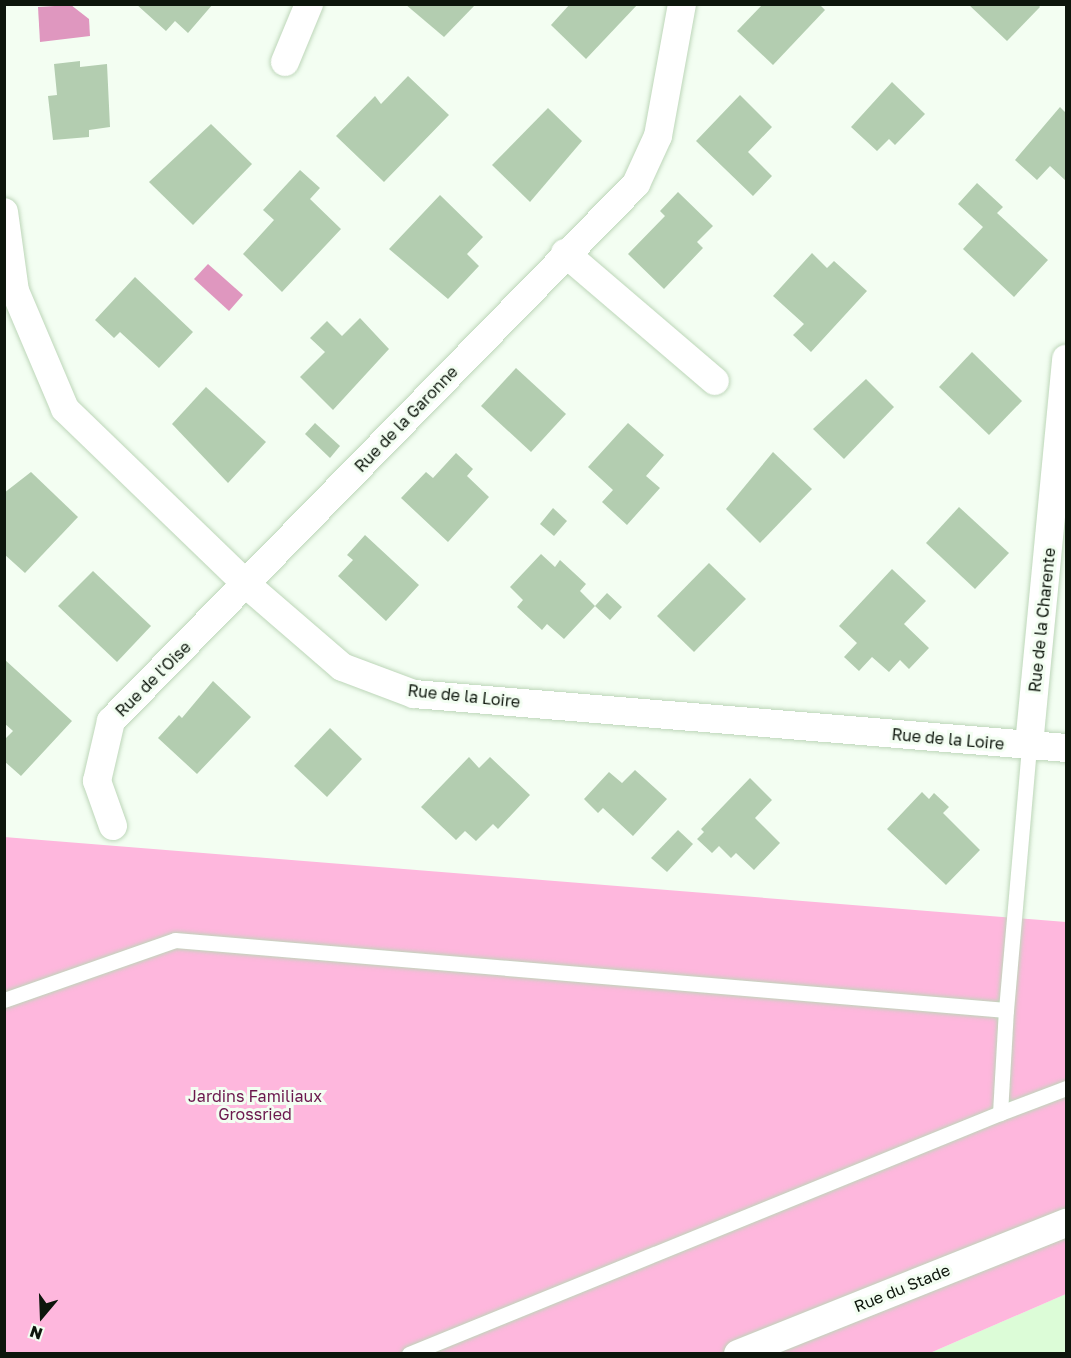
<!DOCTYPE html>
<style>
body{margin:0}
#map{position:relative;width:1071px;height:1358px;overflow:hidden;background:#f3fef2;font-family:"Golos Text",sans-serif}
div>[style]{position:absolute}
.built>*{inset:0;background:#dcfcd7}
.green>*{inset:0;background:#feb7dd}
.water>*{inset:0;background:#df97bf}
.building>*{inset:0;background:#b3cdb0}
.roads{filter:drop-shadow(0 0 2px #bdd6b9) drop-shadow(0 0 2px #bdd6b9)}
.lane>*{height:15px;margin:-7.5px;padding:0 7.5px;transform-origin:7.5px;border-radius:7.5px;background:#fff}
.street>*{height:28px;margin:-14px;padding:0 14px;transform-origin:14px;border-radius:14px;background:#fff}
span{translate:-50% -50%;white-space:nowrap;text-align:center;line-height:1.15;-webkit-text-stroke:6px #f3fef2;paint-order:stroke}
.street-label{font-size:16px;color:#0d160c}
.park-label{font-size:16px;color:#6b184d}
.frame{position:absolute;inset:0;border:6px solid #0d160c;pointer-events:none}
.north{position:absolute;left:12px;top:1286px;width:60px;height:60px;-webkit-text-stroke:4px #f3fef2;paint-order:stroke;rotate:199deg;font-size:16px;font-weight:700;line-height:24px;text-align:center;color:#0d160c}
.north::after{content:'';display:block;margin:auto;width:21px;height:27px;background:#0d160c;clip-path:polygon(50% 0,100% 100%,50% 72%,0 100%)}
</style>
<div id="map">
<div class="built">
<i style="clip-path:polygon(1066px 1294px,1066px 1353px,930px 1353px)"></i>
</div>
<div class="green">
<i style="clip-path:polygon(4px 837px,1066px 922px,1066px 1294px,930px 1353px,5px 1353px)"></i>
</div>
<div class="water">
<i style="clip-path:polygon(71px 5px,89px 19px,90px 36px,40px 42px,38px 7px)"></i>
<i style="clip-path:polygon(208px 264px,243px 295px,229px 311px,194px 279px)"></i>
</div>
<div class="building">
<i style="clip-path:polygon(136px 4px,213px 4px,188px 33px,175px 21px,166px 31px)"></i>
<i style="clip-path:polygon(405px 4px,476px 4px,444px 37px)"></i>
<i style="clip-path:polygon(570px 4px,638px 4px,586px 59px,551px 25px)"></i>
<i style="clip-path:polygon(763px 4px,819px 4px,825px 10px,773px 65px,737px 31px)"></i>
<i style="clip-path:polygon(968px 4px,1038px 4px,1040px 7px,1007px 41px)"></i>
<i style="clip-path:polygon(80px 61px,80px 67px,107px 64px,110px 127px,89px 130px,89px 137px,53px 140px,48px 96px,57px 95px,54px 64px)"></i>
<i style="clip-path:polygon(408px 76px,449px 115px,384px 182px,336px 136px,375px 96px,381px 104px)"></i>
<i style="clip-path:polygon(892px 82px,925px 114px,895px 145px,889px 139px,877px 151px,851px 127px)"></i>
<i style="clip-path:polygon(740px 95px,772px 127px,748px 152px,772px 176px,753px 196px,696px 141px)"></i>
<i style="clip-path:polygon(1060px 107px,1066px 113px,1066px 181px,1050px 166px,1037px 180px,1015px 160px)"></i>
<i style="clip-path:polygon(548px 108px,582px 141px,530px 202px,492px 165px)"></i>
<i style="clip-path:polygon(211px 124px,252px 164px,193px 225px,149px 182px)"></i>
<i style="clip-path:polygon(300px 170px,320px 188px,310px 199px,341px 229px,282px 292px,243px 254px,274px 220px,263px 210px)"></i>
<i style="clip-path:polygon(977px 183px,1003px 207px,997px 213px,1048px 260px,1014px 297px,963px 249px,983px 227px,958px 204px)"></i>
<i style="clip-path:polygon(678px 192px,713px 226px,697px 242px,703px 248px,664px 289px,628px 254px,665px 216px,660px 211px)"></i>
<i style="clip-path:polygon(440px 195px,483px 237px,467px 254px,479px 266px,448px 299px,389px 249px)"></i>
<i style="clip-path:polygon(812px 253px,827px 268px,834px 261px,867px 291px,811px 352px,793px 335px,804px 324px,773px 296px)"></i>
<i style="clip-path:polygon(135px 277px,193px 332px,159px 368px,120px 332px,114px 338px,95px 320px)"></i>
<i style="clip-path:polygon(360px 318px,389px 349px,333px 410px,300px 377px,325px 352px,310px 338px,327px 321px,342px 336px)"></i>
<i style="clip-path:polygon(972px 352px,1022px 401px,989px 435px,939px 387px)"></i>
<i style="clip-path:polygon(516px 368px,566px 414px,531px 452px,481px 406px)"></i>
<i style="clip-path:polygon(866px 379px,894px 407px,844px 459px,813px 429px)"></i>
<i style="clip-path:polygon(206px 387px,266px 442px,228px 483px,172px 424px)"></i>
<i style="clip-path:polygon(315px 423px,340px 446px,330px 458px,305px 434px)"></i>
<i style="clip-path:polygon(628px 423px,664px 455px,646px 476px,660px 488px,627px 525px,602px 502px,613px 490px,588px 467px)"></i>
<i style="clip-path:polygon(773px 452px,812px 489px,760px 543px,726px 509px)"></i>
<i style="clip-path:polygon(456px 453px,473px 469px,467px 476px,489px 497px,448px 542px,401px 498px,426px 472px,433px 478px)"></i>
<i style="clip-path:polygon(31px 472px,78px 517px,25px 573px,4px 554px,4px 493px)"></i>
<i style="clip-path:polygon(959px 507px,1009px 553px,975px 589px,926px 543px)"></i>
<i style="clip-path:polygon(553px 508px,567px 521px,554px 536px,540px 524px)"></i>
<i style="clip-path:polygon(365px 535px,419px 585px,386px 621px,338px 576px,353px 560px,347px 555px)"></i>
<i style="clip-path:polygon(541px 554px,555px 567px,560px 560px,586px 584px,580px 591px,595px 606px,607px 593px,622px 607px,610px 620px,595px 606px,564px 639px,547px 624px,542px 630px,517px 607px,523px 600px,510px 587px)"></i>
<i style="clip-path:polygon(709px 563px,746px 599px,694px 652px,657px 616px)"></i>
<i style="clip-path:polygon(892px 569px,926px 601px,904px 624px,929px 648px,909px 669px,900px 660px,889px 672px,872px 657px,859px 671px,844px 657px,857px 643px,839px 626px)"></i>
<i style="clip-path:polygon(93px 571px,151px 626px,117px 662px,58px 606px)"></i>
<i style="clip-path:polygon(4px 659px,72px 721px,21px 776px,4px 761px,4px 740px,13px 731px,4px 723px)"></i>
<i style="clip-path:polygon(213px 681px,251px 717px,197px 774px,158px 738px,179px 715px,182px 718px)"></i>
<i style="clip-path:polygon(330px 728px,362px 759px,327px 797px,294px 766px)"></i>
<i style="clip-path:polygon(469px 757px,479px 768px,490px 757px,530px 795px,498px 829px,493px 824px,476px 841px,465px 831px,456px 840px,421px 807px)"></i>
<i style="clip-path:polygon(635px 770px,667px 799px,633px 836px,603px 808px,598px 813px,584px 799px,609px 772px,622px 783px)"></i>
<i style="clip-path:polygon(750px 778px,772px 800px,755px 818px,780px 843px,754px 870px,736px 853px,731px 858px,719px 846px,712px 853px,697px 839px,704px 832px,701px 829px)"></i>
<i style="clip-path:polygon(922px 792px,929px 799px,934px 793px,949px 807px,943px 813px,980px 850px,946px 885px,887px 829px)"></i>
<i style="clip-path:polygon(678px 830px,693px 844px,667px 872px,651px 858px)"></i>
</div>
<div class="roads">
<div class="lane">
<i style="left:4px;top:1000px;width:181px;rotate:-19.3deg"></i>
<i style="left:175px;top:940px;width:834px;rotate:4.81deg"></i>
<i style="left:1006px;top:1010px;width:266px;rotate:-85deg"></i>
<i style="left:1000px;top:1113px;width:71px;rotate:-20.7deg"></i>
<i style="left:409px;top:1354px;width:638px;rotate:-22.18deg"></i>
<i style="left:1000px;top:1113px;width:103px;rotate:-86.7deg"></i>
</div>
<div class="street">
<i style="left:285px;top:62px;width:63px;rotate:-67.5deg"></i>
<i style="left:4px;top:212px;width:80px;rotate:82.1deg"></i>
<i style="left:15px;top:291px;width:128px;rotate:67deg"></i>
<i style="left:65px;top:409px;width:253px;rotate:44deg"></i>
<i style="left:247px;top:585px;width:125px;rotate:40.8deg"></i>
<i style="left:342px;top:667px;width:77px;rotate:20.6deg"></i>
<i style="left:414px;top:694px;width:654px;rotate:4.73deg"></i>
<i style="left:565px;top:253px;width:197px;rotate:40.5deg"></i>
<i style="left:1029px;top:745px;width:388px;rotate:-84.5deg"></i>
<i style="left:113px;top:826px;width:48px;rotate:-109.6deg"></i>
<i style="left:97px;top:781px;width:62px;rotate:-76.9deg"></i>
<i style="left:111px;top:721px;width:751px;rotate:-45.65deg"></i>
<i style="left:636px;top:184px;width:53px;rotate:-65.4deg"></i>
<i style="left:658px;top:136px;width:134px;rotate:-79.7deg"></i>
<i style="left:738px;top:1354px;width:353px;rotate:-21.8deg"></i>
</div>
</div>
<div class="street-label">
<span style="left:406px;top:419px;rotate:-46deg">Rue de la Garonne</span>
<span style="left:1042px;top:620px;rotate:-84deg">Rue de la Charente</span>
<span style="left:153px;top:679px;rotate:-45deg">Rue de l'Oise</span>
<span style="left:464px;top:696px;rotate:6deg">Rue de la Loire</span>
<span style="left:948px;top:739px;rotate:5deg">Rue de la Loire</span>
<span style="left:902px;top:1288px;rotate:-22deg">Rue du Stade</span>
</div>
<div class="park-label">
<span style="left:255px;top:1105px">Jardins Familiaux<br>Grossried</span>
</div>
<div class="frame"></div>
<div class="north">N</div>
</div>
